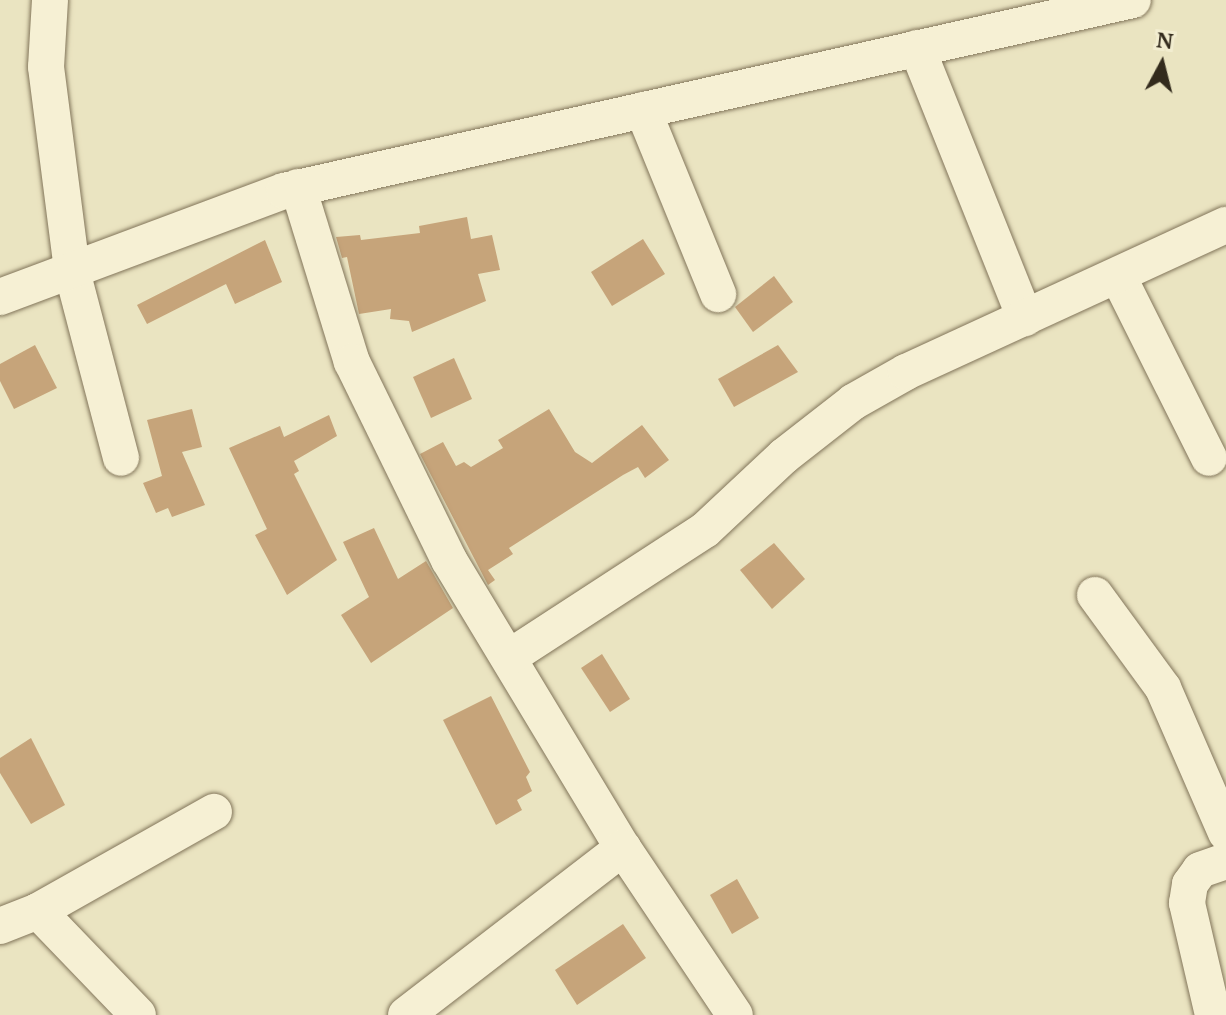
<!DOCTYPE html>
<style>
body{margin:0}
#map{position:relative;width:1226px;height:1015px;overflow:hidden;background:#eae4c1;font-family:"PT Serif",serif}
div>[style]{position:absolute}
.building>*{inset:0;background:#c6a47a}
.roads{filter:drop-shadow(0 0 2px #82755a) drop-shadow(0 0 2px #82755a)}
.minor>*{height:36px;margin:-18px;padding:0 18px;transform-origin:18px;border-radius:18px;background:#f6f0d4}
span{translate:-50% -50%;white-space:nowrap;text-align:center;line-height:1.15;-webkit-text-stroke:7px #f2edd0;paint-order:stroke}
.north{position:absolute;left:1122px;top:24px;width:80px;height:80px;-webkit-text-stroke:6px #f2edd0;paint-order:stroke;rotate:7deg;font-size:22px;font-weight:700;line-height:32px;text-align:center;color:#332b1d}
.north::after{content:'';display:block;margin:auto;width:28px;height:36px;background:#332b1d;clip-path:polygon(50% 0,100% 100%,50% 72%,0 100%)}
</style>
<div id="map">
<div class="building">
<i style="clip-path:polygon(467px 217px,471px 239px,492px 235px,500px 270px,478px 274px,486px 301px,412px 332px,409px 321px,390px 319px,391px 309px,359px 314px,347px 257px,342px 258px,336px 237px,360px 235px,361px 240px,420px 233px,419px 226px)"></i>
<i style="clip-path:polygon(643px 239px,665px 274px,612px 306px,591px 272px)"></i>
<i style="clip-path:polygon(265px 240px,282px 282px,235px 304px,226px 284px,147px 324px,137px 305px)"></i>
<i style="clip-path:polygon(774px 276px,793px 302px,753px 332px,735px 307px)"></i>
<i style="clip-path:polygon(35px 345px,57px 388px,14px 409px,0 381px,0 364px)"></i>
<i style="clip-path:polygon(778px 345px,798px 372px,734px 407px,718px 379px)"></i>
<i style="clip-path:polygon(454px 358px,472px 399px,431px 418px,413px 377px)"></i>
<i style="clip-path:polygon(192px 409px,202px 447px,182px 452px,205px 505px,172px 517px,168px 508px,156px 513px,143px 483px,162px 476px,147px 420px)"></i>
<i style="clip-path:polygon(549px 409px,575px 452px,592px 463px,642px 425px,669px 460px,645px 478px,638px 467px,623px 475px,509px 548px,513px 554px,488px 570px,495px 580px,488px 585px,420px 454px,443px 442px,456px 466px,464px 462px,471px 467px,503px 448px,498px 440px)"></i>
<i style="clip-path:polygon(329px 415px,337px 436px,294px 461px,299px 471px,294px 474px,337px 560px,287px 595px,255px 535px,267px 529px,229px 448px,280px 426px,284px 437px)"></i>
<i style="clip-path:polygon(374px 528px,398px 579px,426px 561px,453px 608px,371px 663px,341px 615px,369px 597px,343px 542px)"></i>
<i style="clip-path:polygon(774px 543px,805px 579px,772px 609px,740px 570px)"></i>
<i style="clip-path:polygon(602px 654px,630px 699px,610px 712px,581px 668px)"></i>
<i style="clip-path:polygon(491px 696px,530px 772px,526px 777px,532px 791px,517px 800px,522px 810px,496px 825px,443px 720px)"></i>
<i style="clip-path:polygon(31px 738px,65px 805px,31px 824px,0 773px,0 758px)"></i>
<i style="clip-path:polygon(737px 879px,759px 918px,732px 934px,710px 895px)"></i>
<i style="clip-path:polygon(623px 924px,646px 958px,577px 1005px,555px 970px)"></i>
</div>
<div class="roads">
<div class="minor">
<i style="left:50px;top:0;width:67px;rotate:93.4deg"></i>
<i style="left:46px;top:67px;width:206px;rotate:82.7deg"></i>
<i style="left:72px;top:271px;width:193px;rotate:75.3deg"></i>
<i style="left:917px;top:48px;width:291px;rotate:68.2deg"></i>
<i style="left:643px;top:110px;width:199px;rotate:67.8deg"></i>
<i style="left:298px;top:187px;width:183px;rotate:72.9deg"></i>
<i style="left:352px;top:362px;width:220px;rotate:63.9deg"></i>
<i style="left:449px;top:560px;width:336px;rotate:58.9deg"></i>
<i style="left:623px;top:848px;width:201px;rotate:56.2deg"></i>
<i style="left:1119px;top:278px;width:201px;rotate:63.4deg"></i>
<i style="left:0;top:297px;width:303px;rotate:-20.5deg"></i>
<i style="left:284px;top:191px;width:870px;rotate:-12.68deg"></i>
<i style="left:1095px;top:595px;width:115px;rotate:53.8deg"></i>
<i style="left:1163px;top:688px;width:158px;rotate:66.5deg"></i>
<i style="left:511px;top:656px;width:231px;rotate:-33deg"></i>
<i style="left:705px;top:530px;width:108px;rotate:-43.1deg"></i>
<i style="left:784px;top:456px;width:88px;rotate:-38deg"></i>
<i style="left:853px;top:402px;width:61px;rotate:-29.5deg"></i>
<i style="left:906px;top:372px;width:352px;rotate:-24.7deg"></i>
<i style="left:38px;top:911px;width:144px;rotate:46.1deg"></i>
<i style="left:0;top:926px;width:41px;rotate:-21.5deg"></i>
<i style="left:38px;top:911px;width:202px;rotate:-29.4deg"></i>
<i style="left:406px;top:1015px;width:274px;rotate:-37.6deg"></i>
<i style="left:1213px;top:1015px;width:115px;rotate:-103.1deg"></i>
<i style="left:1187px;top:903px;width:19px;rotate:-81deg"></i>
<i style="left:1190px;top:884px;width:17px;rotate:-54deg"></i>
<i style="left:1200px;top:870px;width:28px;rotate:-19deg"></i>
</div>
</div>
<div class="north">N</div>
</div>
